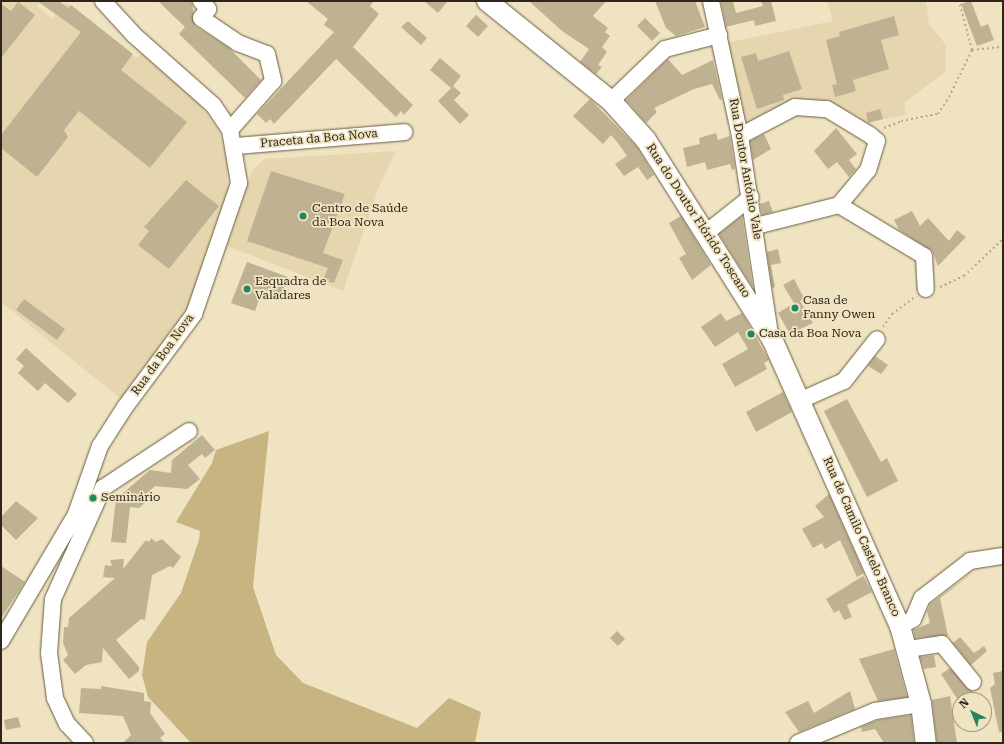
<!DOCTYPE html>
<meta charset="utf-8">
<style>
body{margin:0}
#map{position:relative;width:1004px;height:744px;overflow:hidden;background:#f0e3c1;font-family:"Roboto Serif",serif}
div>[style]{position:absolute}
.built>*{inset:0;background:#e6d6af}
.green>*{inset:0;background:#c8b480}
.building>*{inset:0;background:#bfb292}
.path>*{height:2px;margin-top:-1px;transform-origin:0;background:repeating-linear-gradient(90deg,#b5aa8e 0 2px,transparent 0 5px)}
.roads{filter:drop-shadow(0 0 1px #665b3e) drop-shadow(0 0 1px #665b3e)}
.minor>*{height:16px;margin:-8px;padding:0 8px;transform-origin:8px;border-radius:8px;background:#fff}
.major>*{height:20px;margin:-10px;padding:0 10px;transform-origin:10px;border-radius:10px;background:#fff}
.dots>*{width:11px;height:11px;translate:-50% -50%;box-sizing:border-box;border:2px solid #f0e3c1;border-radius:50%}
span{translate:-50% -50%;white-space:nowrap;text-align:center;line-height:1.15;-webkit-text-stroke:3.5px #f0e3c1;paint-order:stroke}
.street-label{font-size:12px;color:#2c271a}
.poi-label{font-size:12px;color:#2c271a}
.left{translate:0 -50%;text-align:left}
.frame{position:absolute;inset:0;border:2px solid #2c271a;pointer-events:none}
.north{position:absolute;left:952px;top:692px;width:40px;height:40px;box-sizing:border-box;background:#f0e3c1;border:1px solid #a2987e;border-radius:50%;rotate:317deg;font-size:11px;font-weight:700;line-height:16px;text-align:center;color:#2c271a}
.north::after{content:'';display:block;margin:auto;width:14px;height:18px;background:#24855e;clip-path:polygon(50% 0,100% 100%,50% 72%,0 100%)}
</style>
<div id="map">
<div class="built">
<i style="clip-path:polygon(1px 1px,40px 1px,37px 7px,52px 18px,66px 2px,136px 58px,142px 53px,201px 106px,220px 133px,227px 161px,228px 189px,188px 313px,121px 399px,1px 302px)"></i>
<i style="clip-path:polygon(827px 1px,926px 1px,929px 24px,946px 45px,945px 72px,904px 103px,906px 115px,863px 123px,829px 104px,744px 127px,725px 43px,833px 21px)"></i>
<i style="clip-path:polygon(396px 151px,379px 187px,343px 291px,227px 246px,252px 171px,264px 159px)"></i>
</div>
<div class="green">
<i style="clip-path:polygon(269px 431px,253px 587px,276px 655px,303px 683px,417px 728px,449px 698px,481px 712px,475px 743px,191px 743px,148px 697px,142px 675px,147px 642px,181px 593px,199px 540px,200px 531px,176px 522px,212px 463px,216px 450px)"></i>
</div>
<div class="building">
<i style="clip-path:polygon(37px 1px,59px 1px,68px 8px,71px 5px,133px 54px,121px 70px,187px 122px,150px 168px,79px 111px,64px 130px,68px 137px,37px 177px,1px 148px,1px 135px,81px 32px)"></i>
<i style="clip-path:polygon(158px 1px,192px 1px,195px 26px,229px 48px,261px 80px,245px 98px,179px 34px,185px 27px)"></i>
<i style="clip-path:polygon(306px 1px,374px 1px,370px 6px,379px 14px,353px 47px,413px 105px,404px 115px,401px 111px,396px 117px,336px 59px,274px 124px,270px 119px,266px 123px,257px 114px,334px 32px,324px 25px,328px 19px)"></i>
<i style="clip-path:polygon(424px 1px,448px 1px,438px 13px)"></i>
<i style="clip-path:polygon(529px 1px,606px 1px,593px 16px,608px 28px,605px 32px,610px 36px,602px 47px,607px 52px,598px 65px,602px 67px,596px 74px,580px 62px,589px 49px,562px 31px)"></i>
<i style="clip-path:polygon(655px 1px,695px 1px,705px 27px,676px 36px,666px 28px)"></i>
<i style="clip-path:polygon(721px 1px,733px 1px,736px 13px,763px 6px,761px 1px,771px 1px,776px 21px,755px 26px,754px 20px,726px 27px)"></i>
<i style="clip-path:polygon(971px 1px,981px 27px,988px 24px,994px 40px,977px 46px,961px 4px)"></i>
<i style="clip-path:polygon(18px 2px,35px 15px,1px 58px,1px 4px,11px 11px)"></i>
<i style="clip-path:polygon(476px 15px,488px 26px,478px 37px,466px 26px)"></i>
<i style="clip-path:polygon(894px 16px,899px 35px,881px 40px,889px 69px,853px 80px,856px 91px,835px 97px,832px 85px,837px 84px,826px 40px,840px 36px,839px 32px)"></i>
<i style="clip-path:polygon(645px 18px,660px 33px,652px 41px,637px 26px)"></i>
<i style="clip-path:polygon(408px 21px,427px 38px,421px 45px,401px 27px)"></i>
<i style="clip-path:polygon(789px 51px,802px 89px,783px 95px,784px 100px,757px 109px,741px 57px,756px 53px,758px 61px)"></i>
<i style="clip-path:polygon(440px 58px,461px 76px,453px 86px,461px 93px,454px 100px,469px 115px,460px 124px,438px 101px,451px 88px,430px 70px)"></i>
<i style="clip-path:polygon(668px 59px,682px 75px,713px 60px,722px 99px,720px 100px,712px 84px,694px 89px,654px 108px,657px 112px,646px 123px,626px 100px)"></i>
<i style="clip-path:polygon(590px 99px,637px 147px,654px 175px,647px 180px,638px 167px,624px 176px,615px 164px,627px 156px,618px 143px,611px 135px,603px 144px,573px 116px)"></i>
<i style="clip-path:polygon(880px 109px,883px 119px,868px 123px,866px 113px)"></i>
<i style="clip-path:polygon(836px 128px,857px 154px,849px 160px,856px 169px,849px 177px,837px 162px,828px 169px,814px 151px)"></i>
<i style="clip-path:polygon(716px 133px,718px 140px,730px 136px,735px 169px,732px 170px,730px 164px,707px 170px,705px 162px,687px 167px,683px 148px,700px 144px,699px 138px)"></i>
<i style="clip-path:polygon(764px 134px,771px 149px,753px 160px,750px 141px)"></i>
<i style="clip-path:polygon(271px 171px,345px 194px,323px 253px,343px 260px,334px 283px,323px 280px,328px 268px,247px 241px)"></i>
<i style="clip-path:polygon(186px 180px,219px 206px,169px 269px,138px 245px,149px 231px,144px 227px)"></i>
<i style="clip-path:polygon(769px 201px,773px 212px,762px 215px,760px 204px)"></i>
<i style="clip-path:polygon(912px 211px,920px 226px,928px 218px,949px 241px,957px 230px,966px 237px,938px 266px,932px 251px,899px 230px,894px 220px)"></i>
<i style="clip-path:polygon(681px 216px,711px 265px,692px 280px,679px 258px,686px 254px,669px 223px)"></i>
<i style="clip-path:polygon(742px 216px,753px 288px,719px 234px)"></i>
<i style="clip-path:polygon(778px 249px,781px 263px,771px 265px,775px 287px,772px 288px,767px 252px)"></i>
<i style="clip-path:polygon(247px 262px,288px 277px,281px 296px,263px 289px,255px 311px,231px 303px)"></i>
<i style="clip-path:polygon(794px 279px,804px 298px,800px 301px,813px 323px,790px 334px,778px 313px,794px 303px,783px 285px)"></i>
<i style="clip-path:polygon(24px 299px,65px 329px,57px 340px,16px 310px)"></i>
<i style="clip-path:polygon(721px 313px,726px 321px,742px 313px,769px 360px,764px 363px,767px 369px,735px 387px,722px 364px,748px 349px,738px 332px,715px 347px,701px 327px)"></i>
<i style="clip-path:polygon(26px 348px,77px 394px,68px 403px,45px 383px,38px 391px,18px 373px,24px 366px,16px 359px)"></i>
<i style="clip-path:polygon(875px 356px,888px 365px,881px 374px,868px 366px)"></i>
<i style="clip-path:polygon(783px 392px,792px 412px,756px 432px,746px 412px)"></i>
<i style="clip-path:polygon(847px 399px,881px 462px,887px 458px,898px 481px,867px 497px,824px 411px)"></i>
<i style="clip-path:polygon(202px 435px,215px 450px,205px 458px,202px 454px,188px 465px,200px 479px,187px 489px,155px 486px,146px 494px,145px 503px,139px 508px,130px 507px,126px 543px,111px 542px,116px 499px,150px 470px,171px 473px,172px 460px)"></i>
<i style="clip-path:polygon(829px 494px,864px 573px,857px 577px,840px 540px,825px 549px,822px 543px,813px 548px,802px 529px,824px 517px,815px 506px)"></i>
<i style="clip-path:polygon(16px 501px,38px 518px,16px 540px,1px 525px,1px 517px)"></i>
<i style="clip-path:polygon(151px 538px,156px 542px,162px 539px,181px 557px,173px 568px,170px 566px,152px 575px,145px 620px,141px 619px,116px 640px,139px 667px,139px 671px,129px 679px,103px 648px,102px 662px,86px 665px,75px 674px,63px 660px,68px 655px,63px 643px,64px 627px,68px 627px,69px 618px,115px 578px,103px 577px,105px 565px,112px 566px,110px 560px,124px 559px,123px 569px,146px 540px,149px 542px)"></i>
<i style="clip-path:polygon(1px 566px,25px 582px,1px 618px)"></i>
<i style="clip-path:polygon(978px 569px,940px 598px,948px 636px,915px 638px,913px 630px,930px 623px,927px 611px,930px 604px)"></i>
<i style="clip-path:polygon(863px 576px,872px 592px,847px 605px,852px 617px,844px 620px,839px 610px,834px 613px,826px 599px)"></i>
<i style="clip-path:polygon(617px 631px,625px 639px,618px 646px,610px 638px)"></i>
<i style="clip-path:polygon(960px 637px,974px 653px,984px 646px,987px 651px,971px 665px,953px 643px)"></i>
<i style="clip-path:polygon(894px 649px,907px 697px,878px 701px,859px 659px)"></i>
<i style="clip-path:polygon(934px 655px,936px 667px,924px 669px,920px 657px)"></i>
<i style="clip-path:polygon(950px 668px,972px 691px,978px 700px,958px 700px,941px 674px)"></i>
<i style="clip-path:polygon(1003px 671px,1003px 732px,999px 732px,990px 688px,995px 684px,993px 673px)"></i>
<i style="clip-path:polygon(101px 686px,144px 693px,144px 701px,151px 702px,150px 713px,165px 734px,160px 738px,165px 743px,123px 743px,131px 735px,123px 716px,79px 713px,81px 688px,101px 689px)"></i>
<i style="clip-path:polygon(850px 691px,855px 709px,799px 732px,785px 712px,808px 701px,814px 713px)"></i>
<i style="clip-path:polygon(950px 696px,957px 743px,937px 743px,932px 700px)"></i>
<i style="clip-path:polygon(911px 715px,914px 743px,884px 743px,875px 729px,862px 732px,861px 727px,878px 720px)"></i>
<i style="clip-path:polygon(18px 717px,21px 727px,6px 730px,4px 720px)"></i>
</div>
<div class="path">
<i style="left:972px;top:50px;width:31px;rotate:-6deg"></i>
<i style="left:884px;top:128px;width:18px;rotate:-22deg"></i>
<i style="left:901px;top:121px;width:38px;rotate:-11deg"></i>
<i style="left:938px;top:114px;width:20px;rotate:-57deg"></i>
<i style="left:949px;top:97px;width:52px;rotate:-63.9deg"></i>
<i style="left:972px;top:50px;width:51px;rotate:-104.9deg"></i>
<i style="left:940px;top:287px;width:26px;rotate:-25deg"></i>
<i style="left:964px;top:276px;width:54px;rotate:-43.5deg"></i>
<i style="left:883px;top:327px;width:16px;rotate:-55deg"></i>
<i style="left:892px;top:314px;width:30px;rotate:-37deg"></i>
</div>
<div class="roads">
<div class="minor">
<i style="left:201px;top:1px;width:11px;rotate:49deg"></i>
<i style="left:208px;top:9px;width:11px;rotate:128deg"></i>
<i style="left:201px;top:18px;width:45px;rotate:34deg"></i>
<i style="left:238px;top:43px;width:31px;rotate:21deg"></i>
<i style="left:267px;top:54px;width:28px;rotate:77deg"></i>
<i style="left:273px;top:81px;width:65px;rotate:131.3deg"></i>
<i style="left:711px;top:1px;width:138px;rotate:77.9deg"></i>
<i style="left:740px;top:136px;width:194px;rotate:81.4deg"></i>
<i style="left:611px;top:101px;width:75px;rotate:-43.9deg"></i>
<i style="left:665px;top:49px;width:56px;rotate:-14.5deg"></i>
<i style="left:740px;top:136px;width:62px;rotate:-27.8deg"></i>
<i style="left:795px;top:107px;width:32px;rotate:4deg"></i>
<i style="left:827px;top:109px;width:50px;rotate:31.2deg"></i>
<i style="left:870px;top:135px;width:9px;rotate:41deg"></i>
<i style="left:877px;top:141px;width:30px;rotate:107deg"></i>
<i style="left:868px;top:170px;width:45px;rotate:129.6deg"></i>
<i style="left:235px;top:146px;width:170px;rotate:-4.7deg"></i>
<i style="left:756px;top:226px;width:86px;rotate:-14.2deg"></i>
<i style="left:839px;top:205px;width:99px;rotate:31deg"></i>
<i style="left:924px;top:256px;width:33px;rotate:87deg"></i>
<i style="left:707px;top:232px;width:56px;rotate:-38.5deg"></i>
<i style="left:801px;top:400px;width:47px;rotate:-23.8deg"></i>
<i style="left:844px;top:381px;width:53px;rotate:-51.8deg"></i>
<i style="left:900px;top:626px;width:15px;rotate:-28deg"></i>
<i style="left:913px;top:619px;width:23px;rotate:-67deg"></i>
<i style="left:922px;top:598px;width:61px;rotate:-37.6deg"></i>
<i style="left:970px;top:561px;width:33px;rotate:-9deg"></i>
<i style="left:1px;top:641px;width:147px;rotate:-59.4deg"></i>
<i style="left:76px;top:514px;width:72px;rotate:-70.6deg"></i>
<i style="left:100px;top:446px;width:46px;rotate:-57.3deg"></i>
<i style="left:125px;top:407px;width:116px;rotate:-53.4deg"></i>
<i style="left:194px;top:314px;width:139px;rotate:-71deg"></i>
<i style="left:239px;top:183px;width:54px;rotate:-99.6deg"></i>
<i style="left:230px;top:130px;width:30px;rotate:-124deg"></i>
<i style="left:213px;top:105px;width:106px;rotate:-138.5deg"></i>
<i style="left:134px;top:35px;width:46px;rotate:-132.4deg"></i>
<i style="left:909px;top:649px;width:33px;rotate:-9deg"></i>
<i style="left:942px;top:644px;width:49px;rotate:50.8deg"></i>
<i style="left:85px;top:743px;width:26px;rotate:-133deg"></i>
<i style="left:67px;top:724px;width:29px;rotate:-115deg"></i>
<i style="left:55px;top:698px;width:45px;rotate:-97.6deg"></i>
<i style="left:49px;top:653px;width:54px;rotate:-85.8deg"></i>
<i style="left:53px;top:599px;width:122px;rotate:-65.8deg"></i>
<i style="left:103px;top:488px;width:103px;rotate:-33.5deg"></i>
<i style="left:798px;top:743px;width:83px;rotate:-22.6deg"></i>
<i style="left:875px;top:711px;width:47px;rotate:-8.7deg"></i>
</div>
<div class="major">
<i style="left:487px;top:1px;width:159px;rotate:38.9deg"></i>
<i style="left:611px;top:101px;width:52px;rotate:48.1deg"></i>
<i style="left:646px;top:140px;width:236px;rotate:57.7deg"></i>
<i style="left:772px;top:339px;width:314px;rotate:66deg"></i>
<i style="left:900px;top:626px;width:81px;rotate:74.9deg"></i>
<i style="left:921px;top:704px;width:39px;rotate:83deg"></i>
</div>
</div>
<div class="dots">
<i style="left:303px;top:216px;background:#24855e"></i>
<i style="left:247px;top:289px;background:#24855e"></i>
<i style="left:795px;top:308px;background:#24855e"></i>
<i style="left:751px;top:334px;background:#24855e"></i>
<i style="left:93px;top:498px;background:#24855e"></i>
</div>
<div class="street-label">
<span style="left:319px;top:139px;rotate:-5deg">Praceta da Boa Nova</span>
<span style="left:745px;top:169px;rotate:80deg">Rua Doutor António Vale</span>
<span style="left:698px;top:221px;rotate:57deg">Rua do Doutor Flórido Toscano</span>
<span style="left:163px;top:355px;rotate:-54deg">Rua da Boa Nova</span>
<span style="left:861px;top:537px;rotate:66deg">Rua de Camilo Castelo Branco</span>
</div>
<div class="poi-label">
<span class="left" style="left:312px;top:216px">Centro de Saúde<br>da Boa Nova</span>
<span class="left" style="left:255px;top:289px">Esquadra de<br>Valadares</span>
<span class="left" style="left:803px;top:308px">Casa de<br>Fanny Owen</span>
<span class="left" style="left:759px;top:334px">Casa da Boa Nova</span>
<span class="left" style="left:101px;top:498px">Seminário</span>
</div>
<div class="frame"></div>
<div class="north">N</div>
</div>
